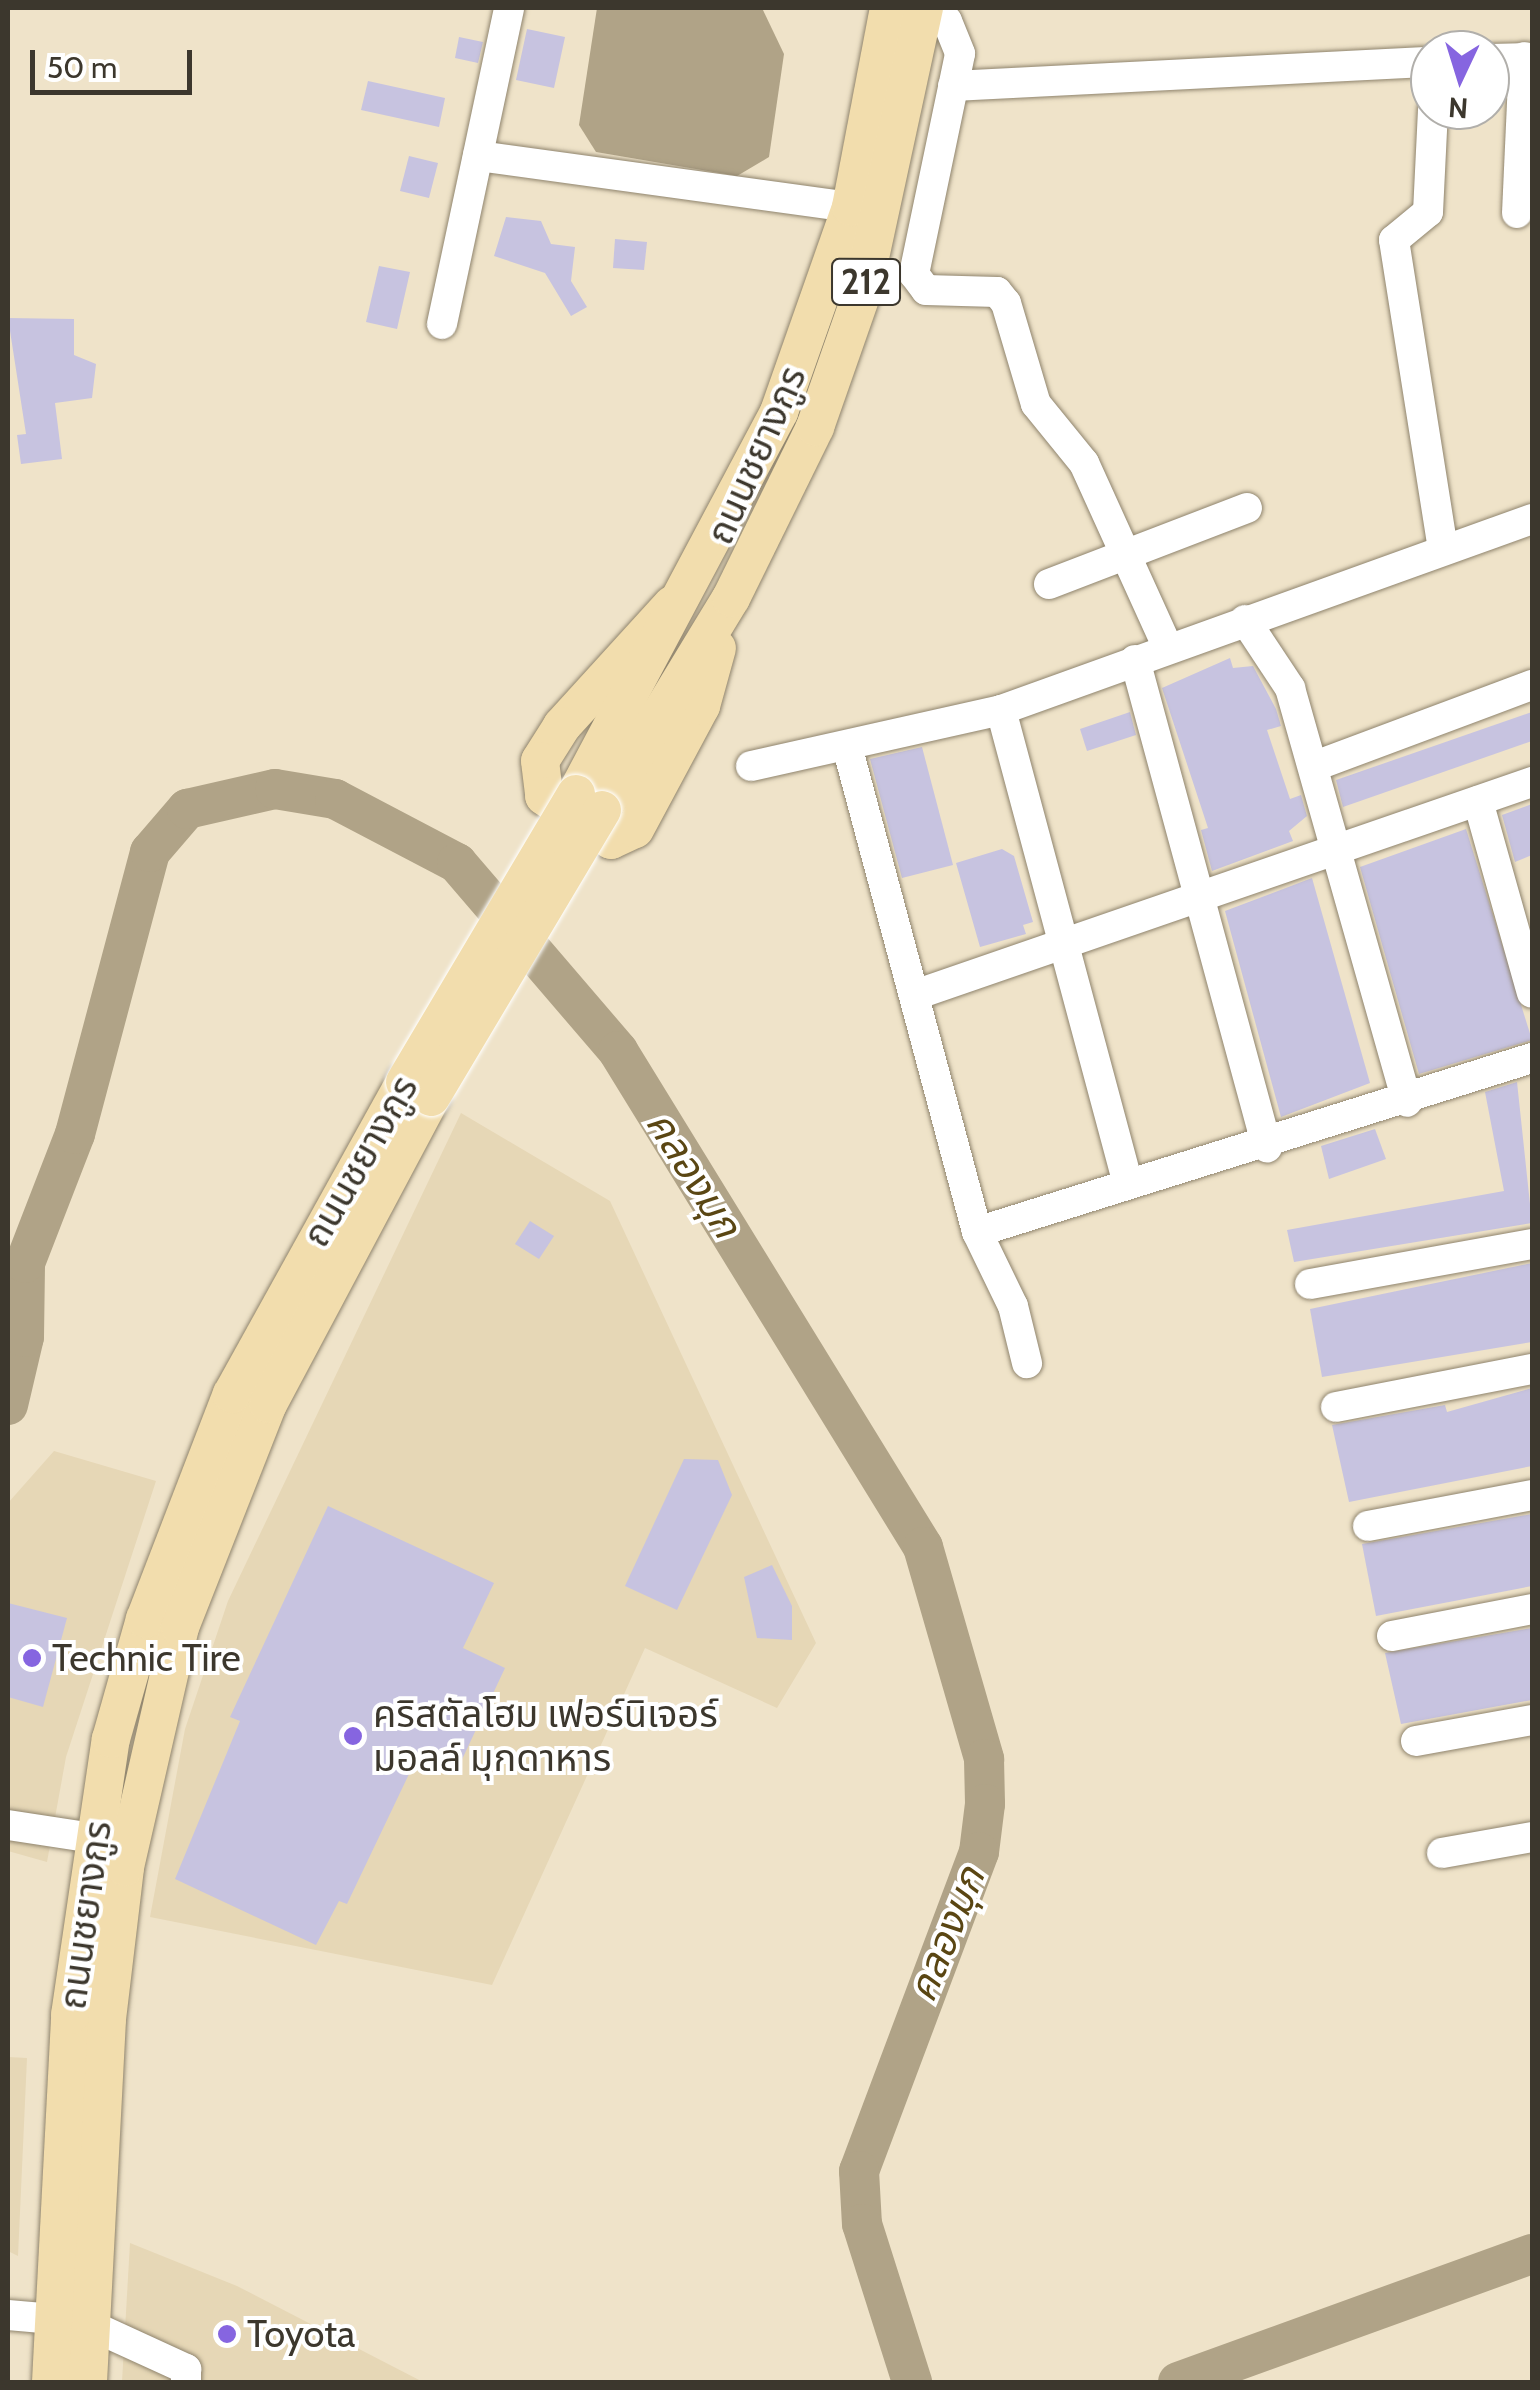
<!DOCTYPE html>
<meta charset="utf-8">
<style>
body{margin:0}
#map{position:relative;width:1540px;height:2390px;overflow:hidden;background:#efe3c9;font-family:Cabin,"Noto Sans Thai",sans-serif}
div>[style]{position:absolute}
.built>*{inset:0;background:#e6d7b6}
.water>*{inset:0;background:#b0a387}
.river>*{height:40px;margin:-20px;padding:0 20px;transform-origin:20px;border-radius:20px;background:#b0a387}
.building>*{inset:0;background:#c7c3e0}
.roads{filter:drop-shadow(0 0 2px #8f846d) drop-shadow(0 0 2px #8f846d)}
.minor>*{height:30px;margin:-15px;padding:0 15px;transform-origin:15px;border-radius:15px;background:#fff}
.major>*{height:38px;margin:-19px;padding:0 19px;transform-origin:19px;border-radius:19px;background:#f2ddad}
.bridges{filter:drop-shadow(0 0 2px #fff) drop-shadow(0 0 2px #fff)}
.major-bridge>*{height:38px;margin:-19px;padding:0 19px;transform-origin:19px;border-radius:19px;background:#f2ddad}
.dots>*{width:28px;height:28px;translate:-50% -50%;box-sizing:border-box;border:5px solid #fff;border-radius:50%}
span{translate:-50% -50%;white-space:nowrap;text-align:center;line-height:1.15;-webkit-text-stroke:8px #fff;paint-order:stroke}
.shield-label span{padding:2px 8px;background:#fff;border:2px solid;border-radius:8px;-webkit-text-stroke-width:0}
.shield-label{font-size:35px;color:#3c372d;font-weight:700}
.street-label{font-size:38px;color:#3c372d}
.poi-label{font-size:38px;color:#3c372d}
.left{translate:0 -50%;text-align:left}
.water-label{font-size:40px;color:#5a4613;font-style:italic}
.frame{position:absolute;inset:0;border:10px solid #3c372d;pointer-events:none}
.north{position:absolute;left:1410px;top:30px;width:100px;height:100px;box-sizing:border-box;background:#fff;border:2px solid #b1afab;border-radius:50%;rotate:184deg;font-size:28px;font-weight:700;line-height:40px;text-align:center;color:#3c372d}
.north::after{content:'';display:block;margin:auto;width:35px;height:45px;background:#8665e0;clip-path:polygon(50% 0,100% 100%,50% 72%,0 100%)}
.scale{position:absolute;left:30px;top:50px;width:162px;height:45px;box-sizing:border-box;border:5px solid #3c372d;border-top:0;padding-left:12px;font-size:30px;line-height:35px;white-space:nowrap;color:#3c372d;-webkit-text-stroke:8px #fff;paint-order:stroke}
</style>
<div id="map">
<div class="built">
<i style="clip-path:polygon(461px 1113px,610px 1201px,816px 1643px,777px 1708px,645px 1648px,492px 1985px,150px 1917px,185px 1729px,228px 1601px)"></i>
<i style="clip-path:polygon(54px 1451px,156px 1481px,66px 1757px,47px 1862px,8px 1851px,8px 1503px)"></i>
<i style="clip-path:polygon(8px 2057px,27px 2058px,18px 2256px,8px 2251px)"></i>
<i style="clip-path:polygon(130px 2243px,237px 2286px,423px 2382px,122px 2382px)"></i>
</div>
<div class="water">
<i style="clip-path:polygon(597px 8px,762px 8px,784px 54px,769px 157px,737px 176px,596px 152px,579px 125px)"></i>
</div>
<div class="river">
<i style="left:8px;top:1405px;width:70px;rotate:-76.8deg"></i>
<i style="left:24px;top:1337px;width:74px;rotate:-89.2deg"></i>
<i style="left:25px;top:1263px;width:138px;rotate:-68.8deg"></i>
<i style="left:75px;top:1134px;width:292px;rotate:-75.1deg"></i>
<i style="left:150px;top:852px;width:57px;rotate:-49.3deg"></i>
<i style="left:187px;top:809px;width:90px;rotate:-12.8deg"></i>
<i style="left:275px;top:789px;width:61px;rotate:9.5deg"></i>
<i style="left:335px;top:799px;width:138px;rotate:27.7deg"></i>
<i style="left:457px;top:863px;width:248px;rotate:49.4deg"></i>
<i style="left:618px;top:1051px;width:582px;rotate:58.41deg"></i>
<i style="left:923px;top:1547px;width:221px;rotate:73.9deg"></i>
<i style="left:984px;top:1759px;width:45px;rotate:88.7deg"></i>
<i style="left:985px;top:1804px;width:48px;rotate:97.1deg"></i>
<i style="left:979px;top:1852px;width:341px;rotate:110.6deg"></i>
<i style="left:859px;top:2171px;width:53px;rotate:86.8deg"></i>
<i style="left:862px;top:2224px;width:166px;rotate:72.4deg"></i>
<i style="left:1178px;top:2382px;width:376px;rotate:-19.9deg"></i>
</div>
<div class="building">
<i style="clip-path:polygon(527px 29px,565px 37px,554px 88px,516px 80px)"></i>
<i style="clip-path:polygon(459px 37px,483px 42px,478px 63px,455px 58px)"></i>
<i style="clip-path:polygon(368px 81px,445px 98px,439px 127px,361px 110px)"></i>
<i style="clip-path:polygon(409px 156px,438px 163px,429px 198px,400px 191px)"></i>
<i style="clip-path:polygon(506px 217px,541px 221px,551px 244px,575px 247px,571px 281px,587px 307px,571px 316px,545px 273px,494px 256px)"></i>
<i style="clip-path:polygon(615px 239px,647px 242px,644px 270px,613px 268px)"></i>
<i style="clip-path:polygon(379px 266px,410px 272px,397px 329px,366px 322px)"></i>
<i style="clip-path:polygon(8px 318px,74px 319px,74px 355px,96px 364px,92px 398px,55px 403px,62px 459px,21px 464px,17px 435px,26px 434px)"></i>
<i style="clip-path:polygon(1230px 658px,1233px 668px,1253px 666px,1276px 709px,1281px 726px,1267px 730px,1290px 799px,1301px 795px,1307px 816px,1289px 831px,1293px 841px,1212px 871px,1201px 830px,1208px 828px,1162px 688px)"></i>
<i style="clip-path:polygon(1130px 712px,1136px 735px,1087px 751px,1080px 729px)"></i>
<i style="clip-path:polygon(1532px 712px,1532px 741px,1343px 807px,1336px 780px)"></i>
<i style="clip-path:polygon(922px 747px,953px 865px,902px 878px,870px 759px)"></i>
<i style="clip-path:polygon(1532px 804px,1532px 855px,1515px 862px,1502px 815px)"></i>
<i style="clip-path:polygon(1466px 829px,1532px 1040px,1419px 1074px,1360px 867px)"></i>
<i style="clip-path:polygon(1002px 849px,1014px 856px,1033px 922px,1023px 925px,1026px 934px,980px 947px,956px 863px)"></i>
<i style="clip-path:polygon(1312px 878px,1370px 1083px,1281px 1117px,1225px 911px)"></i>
<i style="clip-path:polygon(1517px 1082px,1532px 1223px,1294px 1262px,1287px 1230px,1504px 1191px,1485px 1092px)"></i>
<i style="clip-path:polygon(1375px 1129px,1386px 1159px,1329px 1179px,1321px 1146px)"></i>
<i style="clip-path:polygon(530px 1221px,554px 1236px,539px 1259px,515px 1244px)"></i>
<i style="clip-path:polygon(1532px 1263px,1532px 1342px,1322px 1377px,1310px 1309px)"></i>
<i style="clip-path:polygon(1532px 1388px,1532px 1466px,1349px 1502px,1332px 1425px,1445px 1405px,1447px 1412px)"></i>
<i style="clip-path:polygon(684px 1459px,718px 1460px,732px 1495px,677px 1610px,625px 1586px)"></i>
<i style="clip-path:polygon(328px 1506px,494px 1583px,463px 1648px,505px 1668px,458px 1768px,420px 1751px,347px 1904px,339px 1901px,316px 1945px,175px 1879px,240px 1721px,230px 1717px)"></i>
<i style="clip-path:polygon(1532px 1514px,1532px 1586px,1376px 1616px,1362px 1544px)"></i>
<i style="clip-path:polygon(772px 1565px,792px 1606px,792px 1640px,757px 1638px,744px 1577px)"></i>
<i style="clip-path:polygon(8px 1603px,67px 1618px,43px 1707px,8px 1697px)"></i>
<i style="clip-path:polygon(1532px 1628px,1532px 1700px,1401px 1724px,1385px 1653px)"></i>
</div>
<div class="roads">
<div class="minor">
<i style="left:923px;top:18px;width:24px;rotate:7deg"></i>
<i style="left:947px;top:21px;width:35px;rotate:68deg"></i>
<i style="left:960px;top:54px;width:225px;rotate:101.8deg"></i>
<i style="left:914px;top:274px;width:20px;rotate:53deg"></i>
<i style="left:926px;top:290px;width:71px;rotate:1.6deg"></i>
<i style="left:997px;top:292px;width:14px;rotate:51deg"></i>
<i style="left:1006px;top:303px;width:105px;rotate:73.5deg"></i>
<i style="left:1036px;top:404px;width:76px;rotate:50.9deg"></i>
<i style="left:1084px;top:463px;width:203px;rotate:65.6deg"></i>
<i style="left:1490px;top:59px;width:42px;rotate:-1.4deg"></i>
<i style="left:953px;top:86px;width:478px;rotate:-2.9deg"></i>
<i style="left:1433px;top:110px;width:102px;rotate:92.8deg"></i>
<i style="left:1428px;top:212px;width:44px;rotate:140.5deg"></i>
<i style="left:1394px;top:240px;width:312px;rotate:81deg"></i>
<i style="left:478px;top:156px;width:376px;rotate:7.8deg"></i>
<i style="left:1517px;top:213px;width:156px;rotate:-87.4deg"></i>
<i style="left:442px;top:324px;width:323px;rotate:-78deg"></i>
<i style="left:1049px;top:584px;width:212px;rotate:-21deg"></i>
<i style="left:1245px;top:620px;width:82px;rotate:56.5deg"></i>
<i style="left:1290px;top:688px;width:430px;rotate:74.2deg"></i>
<i style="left:1135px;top:660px;width:505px;rotate:74.83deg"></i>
<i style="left:1001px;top:710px;width:491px;rotate:75deg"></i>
<i style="left:847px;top:746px;width:503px;rotate:75.02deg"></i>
<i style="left:977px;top:1232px;width:82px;rotate:64.1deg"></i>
<i style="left:1013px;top:1306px;width:59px;rotate:76.2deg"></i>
<i style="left:751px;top:766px;width:256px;rotate:-12.6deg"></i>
<i style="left:1001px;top:710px;width:564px;rotate:-19.78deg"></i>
<i style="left:1315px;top:766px;width:232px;rotate:-20.5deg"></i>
<i style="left:1478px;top:801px;width:199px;rotate:74.3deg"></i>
<i style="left:915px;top:995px;width:653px;rotate:-19.05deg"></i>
<i style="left:977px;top:1232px;width:582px;rotate:-17.41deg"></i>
<i style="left:1310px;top:1284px;width:226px;rotate:-10.2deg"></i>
<i style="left:1336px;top:1407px;width:200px;rotate:-11deg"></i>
<i style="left:1368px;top:1526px;width:167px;rotate:-10.7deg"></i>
<i style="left:1392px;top:1636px;width:143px;rotate:-10.9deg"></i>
<i style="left:1416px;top:1741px;width:118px;rotate:-10.3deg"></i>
<i style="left:8px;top:1825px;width:86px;rotate:8.7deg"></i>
<i style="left:1442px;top:1853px;width:91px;rotate:-10.1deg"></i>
<i style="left:8px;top:2315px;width:46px;rotate:5deg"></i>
<i style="left:90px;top:2325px;width:106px;rotate:24.6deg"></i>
<i style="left:186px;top:2369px;width:13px;rotate:90deg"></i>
</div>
<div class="major">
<i style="left:672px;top:605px;width:164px;rotate:132.3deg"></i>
<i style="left:562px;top:726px;width:41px;rotate:122.2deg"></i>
<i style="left:540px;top:761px;width:35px;rotate:83deg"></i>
<i style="left:544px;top:796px;width:80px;rotate:33.3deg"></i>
<i style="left:611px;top:840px;width:26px;rotate:-25deg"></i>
<i style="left:635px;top:829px;width:140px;rotate:-61.8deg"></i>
<i style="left:701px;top:706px;width:60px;rotate:-74.6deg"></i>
<i style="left:576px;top:794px;width:433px;rotate:-62deg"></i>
<i style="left:779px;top:412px;width:217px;rotate:-70.6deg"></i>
<i style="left:851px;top:207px;width:203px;rotate:-79.2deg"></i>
<i style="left:602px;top:810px;width:248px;rotate:-58.7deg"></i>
<i style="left:731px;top:598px;width:191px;rotate:-63.8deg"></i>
<i style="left:815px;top:427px;width:145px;rotate:-70.7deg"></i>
<i style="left:863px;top:290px;width:289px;rotate:-77.8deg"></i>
<i style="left:51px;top:2382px;width:367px;rotate:-87deg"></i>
<i style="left:70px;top:2015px;width:279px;rotate:-81.6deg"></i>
<i style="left:111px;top:1739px;width:125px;rotate:-74.2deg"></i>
<i style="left:145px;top:1619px;width:241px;rotate:-68.9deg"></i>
<i style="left:232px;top:1394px;width:357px;rotate:-61deg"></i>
<i style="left:88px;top:2382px;width:363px;rotate:-87deg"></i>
<i style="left:107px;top:2019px;width:153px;rotate:-83.2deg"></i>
<i style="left:125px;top:1867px;width:246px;rotate:-77.1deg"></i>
<i style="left:180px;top:1627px;width:240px;rotate:-68.5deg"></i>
<i style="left:268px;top:1404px;width:348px;rotate:-62deg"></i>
</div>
</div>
<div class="bridges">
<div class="major-bridge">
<i style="left:405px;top:1082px;width:335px;rotate:-59.3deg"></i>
<i style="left:431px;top:1097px;width:334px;rotate:-59.2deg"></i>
</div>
</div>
<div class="dots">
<i style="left:32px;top:1658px;background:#8665e0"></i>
<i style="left:353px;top:1736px;background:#8665e0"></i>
<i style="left:227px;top:2334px;background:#8665e0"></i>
</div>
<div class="shield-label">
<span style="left:866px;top:282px">212</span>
</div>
<div class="street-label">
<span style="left:756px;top:455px;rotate:-66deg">ถนนชยางกูร</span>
<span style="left:360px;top:1161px;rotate:-60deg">ถนนชยางกูร</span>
<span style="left:85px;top:1915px;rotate:-82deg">ถนนชยางกูร</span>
</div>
<div class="poi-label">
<span class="left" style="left:52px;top:1658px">Technic Tire</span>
<span class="left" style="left:373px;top:1736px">คริสตัลโฮม เฟอร์นิเจอร์<br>มอลล์ มุกดาหาร</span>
<span class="left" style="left:247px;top:2334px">Toyota</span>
</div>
<div class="water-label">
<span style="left:694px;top:1174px;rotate:58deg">คลองมุก</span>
<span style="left:946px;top:1934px;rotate:-68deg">คลองมุก</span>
</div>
<div class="frame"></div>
<div class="north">N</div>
<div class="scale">50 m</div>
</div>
